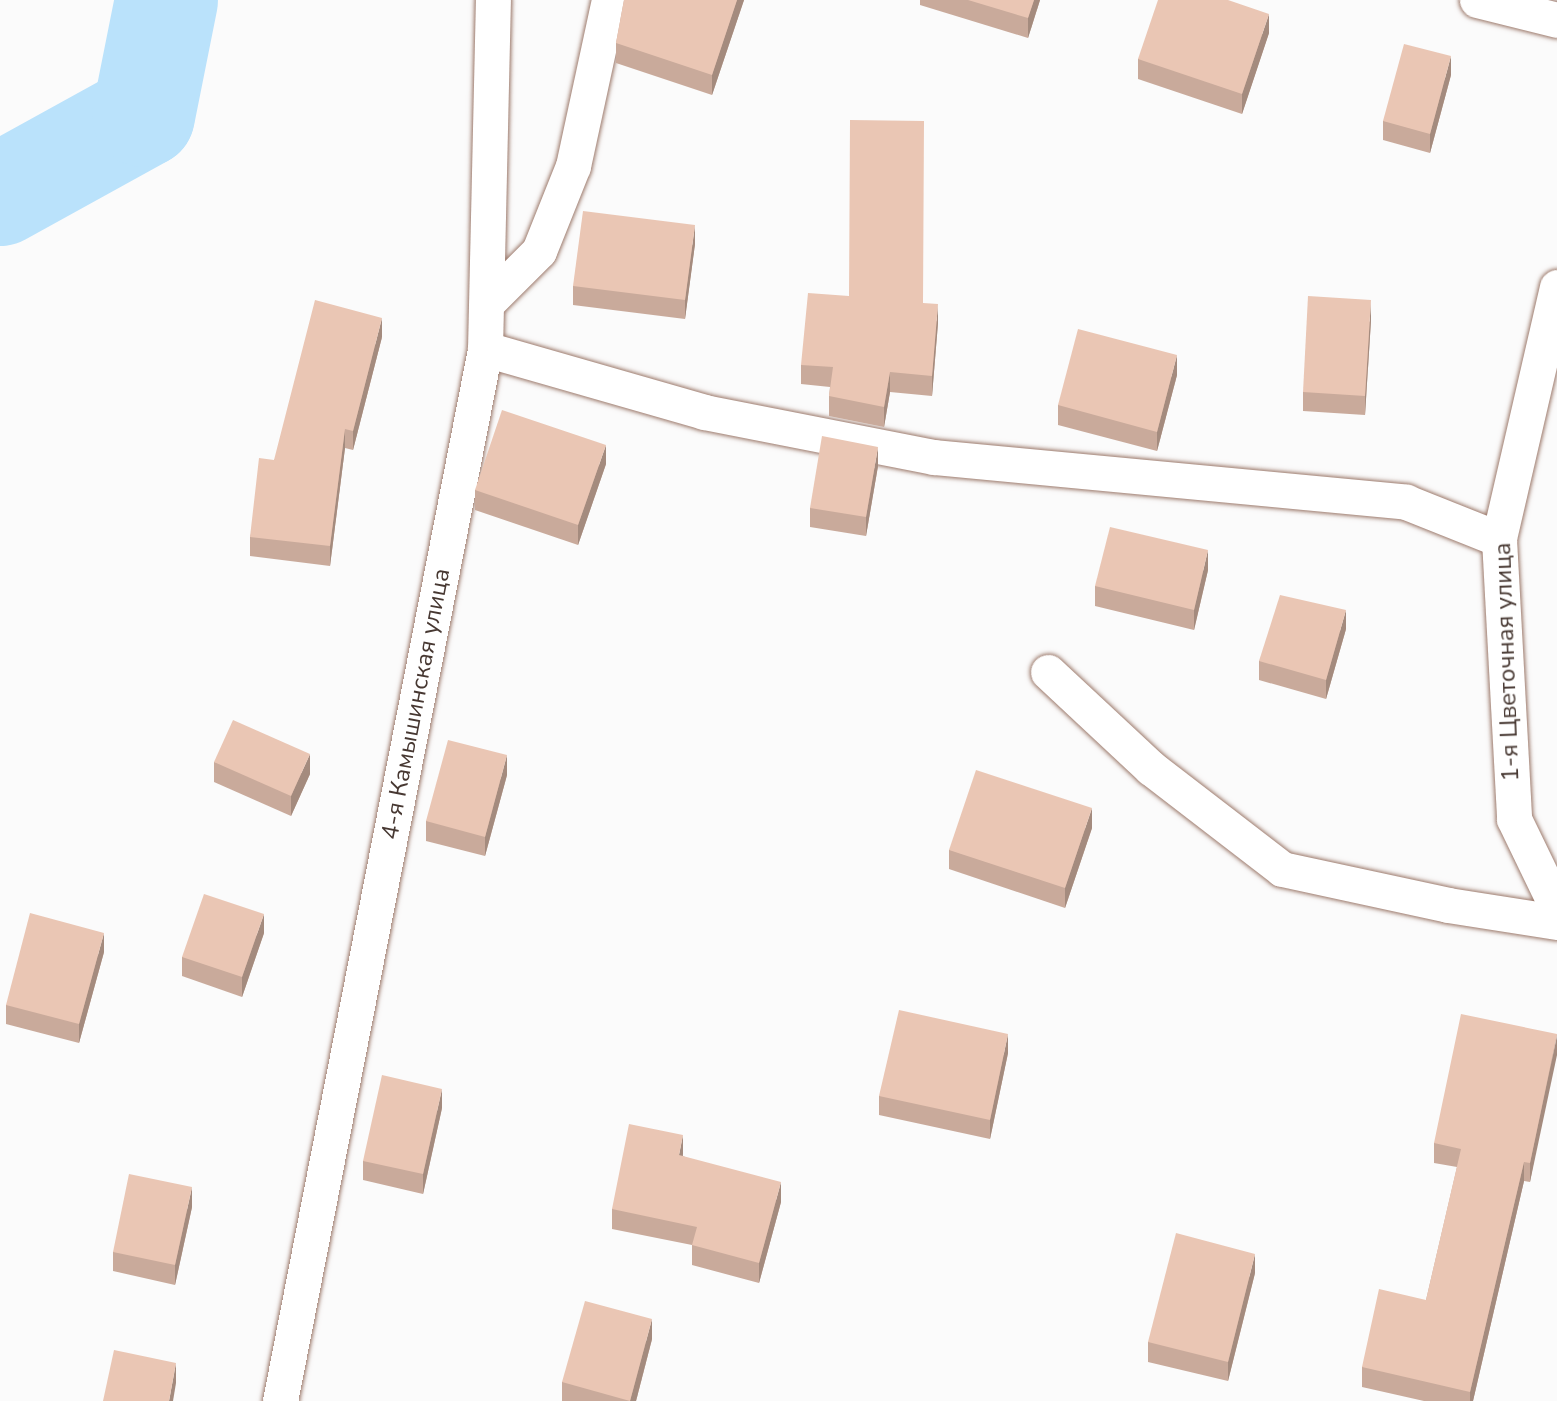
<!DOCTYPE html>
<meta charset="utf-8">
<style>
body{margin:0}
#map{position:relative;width:1557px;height:1401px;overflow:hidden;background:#fbfbfb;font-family:"Nunito Sans",sans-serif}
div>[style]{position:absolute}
.river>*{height:103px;margin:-51.5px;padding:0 51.5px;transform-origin:51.5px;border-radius:51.5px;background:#bae2fb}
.roads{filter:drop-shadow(0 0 2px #9d7b6d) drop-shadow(0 0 2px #9d7b6d)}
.lane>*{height:35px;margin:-17.5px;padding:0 17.5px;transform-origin:17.5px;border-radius:17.5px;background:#fff}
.wall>*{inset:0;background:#c9aa9b}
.shaded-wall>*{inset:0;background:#a48b7e}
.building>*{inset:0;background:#eac6b4}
span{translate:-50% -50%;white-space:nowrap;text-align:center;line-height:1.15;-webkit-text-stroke:6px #fff;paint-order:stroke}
.street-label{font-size:24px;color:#473832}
</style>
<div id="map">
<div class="river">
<i style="left:0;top:194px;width:163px;rotate:-28.9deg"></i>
<i style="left:143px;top:115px;width:117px;rotate:-78.7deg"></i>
</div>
<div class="roads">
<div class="lane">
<i style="left:1477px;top:0;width:82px;rotate:14deg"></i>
<i style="left:1557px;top:287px;width:259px;rotate:103deg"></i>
<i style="left:1499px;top:539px;width:280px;rotate:86.9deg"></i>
<i style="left:1514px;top:819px;width:99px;rotate:64.2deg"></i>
<i style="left:488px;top:302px;width:72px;rotate:-45deg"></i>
<i style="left:539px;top:251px;width:92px;rotate:-68.2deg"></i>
<i style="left:573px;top:166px;width:170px;rotate:-77.8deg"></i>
<i style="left:485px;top:349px;width:228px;rotate:16deg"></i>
<i style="left:704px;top:412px;width:234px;rotate:11.1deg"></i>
<i style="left:934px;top:457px;width:474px;rotate:5.4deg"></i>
<i style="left:1406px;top:502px;width:100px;rotate:21.7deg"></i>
<i style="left:1048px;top:672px;width:141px;rotate:43deg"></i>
<i style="left:1151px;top:768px;width:165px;rotate:37.6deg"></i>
<i style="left:1282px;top:869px;width:170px;rotate:12.2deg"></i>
<i style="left:1448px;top:905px;width:110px;rotate:8.9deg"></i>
<i style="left:280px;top:1401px;width:1072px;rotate:-78.97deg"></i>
<i style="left:485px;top:349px;width:349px;rotate:-88.7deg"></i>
</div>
</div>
<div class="wall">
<i style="clip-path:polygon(624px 0,744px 0,712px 95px,616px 63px,616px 43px)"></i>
<i style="clip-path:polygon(920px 0,1040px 0,1028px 38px,920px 5px)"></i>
<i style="clip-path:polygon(1269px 33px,1242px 114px,1138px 79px,1138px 59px)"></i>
<i style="clip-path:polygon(1451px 75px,1430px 153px,1383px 140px,1383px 121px)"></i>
<i style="clip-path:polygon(695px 244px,685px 319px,573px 305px,573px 286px)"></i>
<i style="clip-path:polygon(923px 303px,938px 323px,932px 396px,890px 392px,884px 427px,829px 416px,829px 396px,830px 387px,801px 384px,801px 365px)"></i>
<i style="clip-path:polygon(1371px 320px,1365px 415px,1303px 411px,1303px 392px)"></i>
<i style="clip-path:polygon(382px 337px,353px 450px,345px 448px,330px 566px,250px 556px,250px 537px,274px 460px)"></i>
<i style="clip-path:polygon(1177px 375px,1157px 451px,1058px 425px,1058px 405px)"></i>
<i style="clip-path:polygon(606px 464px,578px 545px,475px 510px,475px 490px)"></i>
<i style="clip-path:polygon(878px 466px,866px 536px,810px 527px,810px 508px)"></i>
<i style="clip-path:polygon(1208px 570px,1194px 630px,1095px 606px,1095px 586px)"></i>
<i style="clip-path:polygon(1346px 629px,1326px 699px,1259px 680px,1259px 661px)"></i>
<i style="clip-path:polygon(214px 762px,310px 774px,291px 816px,214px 782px)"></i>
<i style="clip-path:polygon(507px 775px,485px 856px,426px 841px,426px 821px)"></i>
<i style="clip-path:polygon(1092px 828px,1065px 908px,949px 869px,949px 850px)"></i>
<i style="clip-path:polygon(264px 933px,242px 997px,182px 976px,182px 957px)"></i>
<i style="clip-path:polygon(104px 952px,79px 1043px,6px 1024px,6px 1005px)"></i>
<i style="clip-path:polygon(1557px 1034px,1530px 1182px,1524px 1181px,1473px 1401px,1424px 1401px,1362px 1387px,1362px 1367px,1426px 1300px,1457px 1167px,1434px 1163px,1434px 1143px)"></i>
<i style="clip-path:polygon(1008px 1053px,990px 1139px,879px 1115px,879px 1096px)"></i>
<i style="clip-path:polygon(442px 1108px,423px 1194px,363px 1180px,363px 1161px)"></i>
<i style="clip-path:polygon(683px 1154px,683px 1156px,781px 1202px,759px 1283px,692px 1265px,692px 1245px,612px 1229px,612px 1209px)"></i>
<i style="clip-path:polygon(192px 1207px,175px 1285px,113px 1271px,113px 1252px)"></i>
<i style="clip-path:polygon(1255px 1273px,1228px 1381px,1148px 1362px,1148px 1342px)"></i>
<i style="clip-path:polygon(652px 1339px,636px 1401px,562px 1401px,562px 1382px)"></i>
</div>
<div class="shaded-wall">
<i style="clip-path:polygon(737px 0,744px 0,712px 95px,712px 75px)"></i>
<i style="clip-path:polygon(1034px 0,1040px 0,1028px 38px,1028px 18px)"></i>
<i style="clip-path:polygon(1269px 14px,1269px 33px,1242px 114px,1242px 94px)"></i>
<i style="clip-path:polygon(1451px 56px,1451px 75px,1430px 153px,1430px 134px)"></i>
<i style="clip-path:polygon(695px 225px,695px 244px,685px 319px,685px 300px)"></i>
<i style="clip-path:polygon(1371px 300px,1371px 320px,1365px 415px,1365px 396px)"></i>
<i style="clip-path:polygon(938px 304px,938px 323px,932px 396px,932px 376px)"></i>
<i style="clip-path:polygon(382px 318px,382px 337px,353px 450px,353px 431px)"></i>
<i style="clip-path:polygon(1177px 355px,1177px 375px,1157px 451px,1157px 432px)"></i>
<i style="clip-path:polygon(890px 372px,890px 392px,884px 427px,884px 407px)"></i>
<i style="clip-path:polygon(345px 429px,345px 448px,330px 566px,330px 546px)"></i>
<i style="clip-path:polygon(606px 445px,606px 464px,578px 545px,578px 525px)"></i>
<i style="clip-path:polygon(878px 447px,878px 466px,866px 536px,866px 517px)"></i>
<i style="clip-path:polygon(1208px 550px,1208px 570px,1194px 630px,1194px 610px)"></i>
<i style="clip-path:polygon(1346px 610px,1346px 629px,1326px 699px,1326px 680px)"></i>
<i style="clip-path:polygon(310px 754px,310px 774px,291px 816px,291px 796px)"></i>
<i style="clip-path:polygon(507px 755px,507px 775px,485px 856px,485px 837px)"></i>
<i style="clip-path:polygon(1092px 808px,1092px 828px,1065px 908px,1065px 888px)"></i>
<i style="clip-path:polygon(264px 914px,264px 933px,242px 997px,242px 977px)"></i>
<i style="clip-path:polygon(104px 933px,104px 952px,79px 1043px,79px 1024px)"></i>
<i style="clip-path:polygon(1008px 1034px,1008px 1053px,990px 1139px,990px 1120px)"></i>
<i style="clip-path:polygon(1557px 1036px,1557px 1055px,1530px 1182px,1530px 1163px)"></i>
<i style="clip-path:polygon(442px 1089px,442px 1108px,423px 1194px,423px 1174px)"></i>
<i style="clip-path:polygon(683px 1135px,683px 1154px,679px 1175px,679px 1155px)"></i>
<i style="clip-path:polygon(1524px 1162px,1524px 1181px,1473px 1401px,1470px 1401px,1470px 1392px)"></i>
<i style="clip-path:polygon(781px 1182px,781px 1202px,759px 1283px,759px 1263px)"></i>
<i style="clip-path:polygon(192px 1187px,192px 1207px,175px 1285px,175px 1265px)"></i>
<i style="clip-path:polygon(1255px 1254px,1255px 1273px,1228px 1381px,1228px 1362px)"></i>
<i style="clip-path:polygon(652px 1319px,652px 1339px,636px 1401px,630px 1401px)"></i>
<i style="clip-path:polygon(176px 1363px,176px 1383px,173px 1401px,169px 1401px)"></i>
</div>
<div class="building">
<i style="clip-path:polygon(624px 0,737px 0,712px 75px,616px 43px)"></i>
<i style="clip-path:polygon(968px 0,1034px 0,1028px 18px)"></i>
<i style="clip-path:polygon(1158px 0,1228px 0,1269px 14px,1242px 94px,1138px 59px)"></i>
<i style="clip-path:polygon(1404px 44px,1451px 56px,1430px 134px,1383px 121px)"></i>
<i style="clip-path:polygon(850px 120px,924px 121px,923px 303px,938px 304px,932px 376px,890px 372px,884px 407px,829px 396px,833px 367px,801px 365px,808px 293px,849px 296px)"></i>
<i style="clip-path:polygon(583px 211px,695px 225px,685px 300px,573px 286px)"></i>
<i style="clip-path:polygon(1308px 296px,1371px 300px,1365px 396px,1303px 392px)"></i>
<i style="clip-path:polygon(315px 300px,382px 318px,353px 431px,345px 429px,330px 546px,250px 537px,259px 458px,274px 460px)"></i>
<i style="clip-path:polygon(1078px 329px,1177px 355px,1157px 432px,1058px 405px)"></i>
<i style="clip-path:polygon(502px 410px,606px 445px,578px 525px,475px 490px)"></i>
<i style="clip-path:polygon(822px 436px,878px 447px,866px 517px,810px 508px)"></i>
<i style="clip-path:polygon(1110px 527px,1208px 550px,1194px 610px,1095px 586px)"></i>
<i style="clip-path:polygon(1280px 595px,1346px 610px,1326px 680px,1259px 661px)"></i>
<i style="clip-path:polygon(233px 720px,310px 754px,291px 796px,214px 762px)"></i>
<i style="clip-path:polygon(448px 740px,507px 755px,485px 837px,426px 821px)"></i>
<i style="clip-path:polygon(976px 770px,1092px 808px,1065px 888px,949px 850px)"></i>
<i style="clip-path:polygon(204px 894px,264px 914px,242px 977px,182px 957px)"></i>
<i style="clip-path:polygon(30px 913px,104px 933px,79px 1024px,6px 1005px)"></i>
<i style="clip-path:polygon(899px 1010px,1008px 1034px,990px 1120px,879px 1096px)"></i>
<i style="clip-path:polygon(1461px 1014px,1557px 1034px,1530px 1163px,1524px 1162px,1470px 1392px,1362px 1367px,1379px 1289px,1426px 1300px,1461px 1149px,1434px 1143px)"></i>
<i style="clip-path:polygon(382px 1075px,442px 1089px,423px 1174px,363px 1161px)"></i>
<i style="clip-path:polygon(629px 1124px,683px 1135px,679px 1155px,781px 1182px,759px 1263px,692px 1245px,697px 1227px,612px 1209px)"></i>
<i style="clip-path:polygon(129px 1174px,192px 1187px,175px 1265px,113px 1252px)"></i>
<i style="clip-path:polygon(1176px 1233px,1255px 1254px,1228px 1362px,1148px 1342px)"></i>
<i style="clip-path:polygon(585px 1301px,652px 1319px,630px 1401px,562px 1382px)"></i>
<i style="clip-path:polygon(114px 1350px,176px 1363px,169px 1401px,103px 1401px)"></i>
</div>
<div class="street-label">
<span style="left:1507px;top:662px;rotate:-92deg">1-я Цветочная улица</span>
<span style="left:416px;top:704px;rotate:-79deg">4-я Камышинская улица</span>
</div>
</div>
